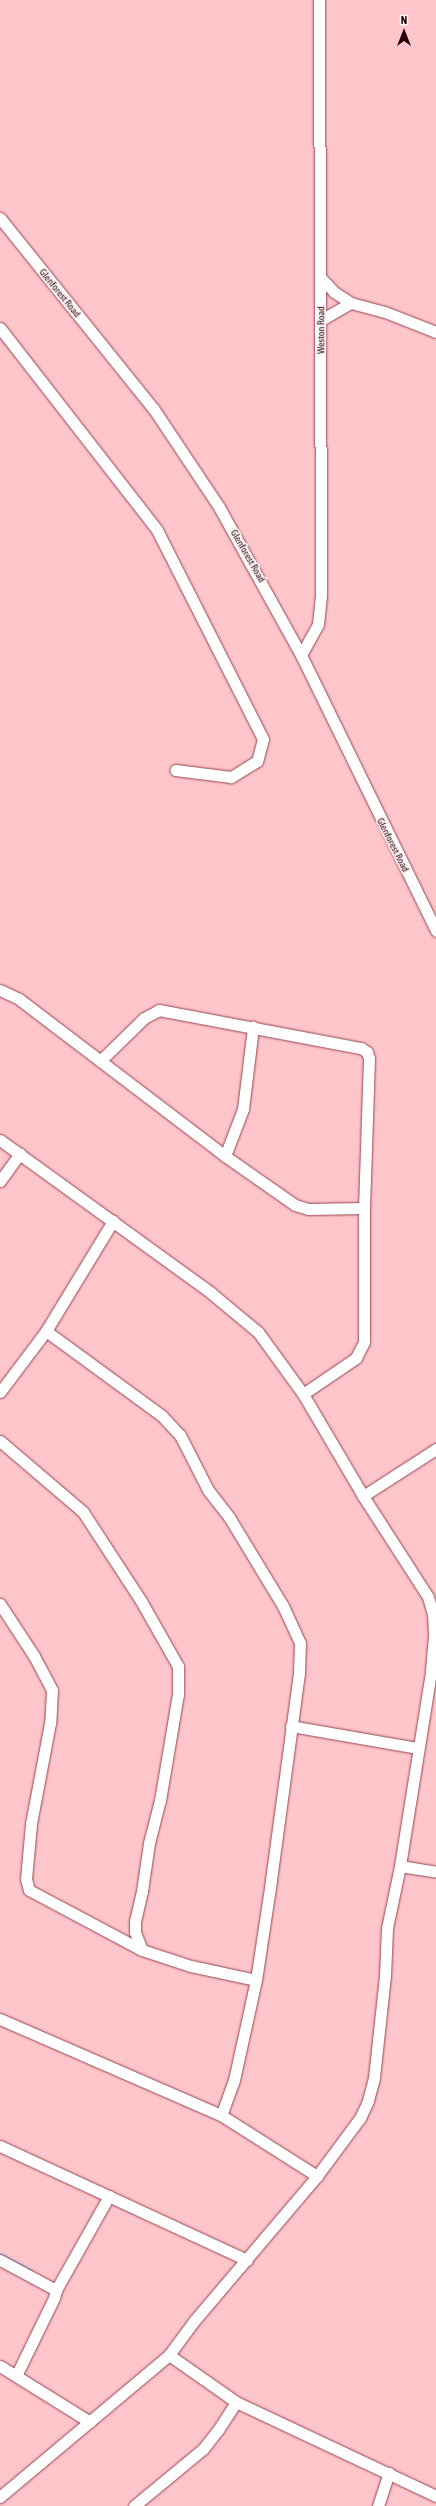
<!DOCTYPE html>
<style>
body{margin:0}
#map{position:relative;width:436px;height:2506px;overflow:hidden;background:#fec5ca;font-family:"Asap Condensed",sans-serif}
div>[style]{position:absolute}
.stream>*{height:3px;margin:-1.5px;padding:0 1.5px;transform-origin:1.5px;border-radius:1.5px;background:#8ec2ff}
.roads{filter:drop-shadow(0 0 1px #964550) drop-shadow(0 0 1px #964550)}
.minor>*{height:11px;margin:-5.5px;padding:0 5.5px;transform-origin:5.5px;border-radius:5.5px;background:#fff}
span{translate:-50% -50%;white-space:nowrap;text-align:center;line-height:1.15;-webkit-text-stroke:3.5px #fef4f5;paint-order:stroke}
.street-label{font-size:10px;color:#25050b}
.north{position:absolute;left:384px;top:12px;width:40px;height:40px;-webkit-text-stroke:3px #fef4f5;paint-order:stroke;rotate:0deg;font-size:11px;font-weight:700;line-height:16px;text-align:center;color:#25050b}
.north::after{content:'';display:block;margin:auto;width:14px;height:18px;background:#25050b;clip-path:polygon(50% 0,100% 100%,50% 72%,0 100%)}
</style>
<div id="map">
<div class="stream">
<i style="left:0;top:2254px;width:36px;rotate:28deg"></i>
</div>
<div class="roads">
<div class="minor">
<i style="left:0;top:218px;width:244px;rotate:51.2deg"></i>
<i style="left:153px;top:408px;width:119px;rotate:56.3deg"></i>
<i style="left:219px;top:507px;width:169px;rotate:61deg"></i>
<i style="left:301px;top:655px;width:307px;rotate:63.9deg"></i>
<i style="left:322px;top:279px;width:18px;rotate:47deg"></i>
<i style="left:334px;top:292px;width:20px;rotate:33deg"></i>
<i style="left:351px;top:303px;width:35px;rotate:15deg"></i>
<i style="left:385px;top:312px;width:55px;rotate:21.4deg"></i>
<i style="left:321px;top:320px;width:34px;rotate:-30deg"></i>
<i style="left:0;top:328px;width:256px;rotate:52.1deg"></i>
<i style="left:157px;top:530px;width:234px;rotate:63.1deg"></i>
<i style="left:263px;top:739px;width:23px;rotate:105deg"></i>
<i style="left:257px;top:761px;width:31px;rotate:148deg"></i>
<i style="left:231px;top:777px;width:56px;rotate:-172.9deg"></i>
<i style="left:301px;top:655px;width:35px;rotate:-61deg"></i>
<i style="left:318px;top:624px;width:29px;rotate:-84deg"></i>
<i style="left:321px;top:595px;width:595px;rotate:-90.19deg"></i>
<i style="left:0;top:990px;width:21px;rotate:25deg"></i>
<i style="left:19px;top:999px;width:259px;rotate:37.3deg"></i>
<i style="left:225px;top:1156px;width:85px;rotate:35deg"></i>
<i style="left:295px;top:1205px;width:14px;rotate:17deg"></i>
<i style="left:308px;top:1209px;width:56px;rotate:-1deg"></i>
<i style="left:100px;top:1061px;width:62px;rotate:-44.3deg"></i>
<i style="left:144px;top:1018px;width:17px;rotate:-28deg"></i>
<i style="left:159px;top:1010px;width:206px;rotate:10.7deg"></i>
<i style="left:361px;top:1048px;width:7px;rotate:34deg"></i>
<i style="left:367px;top:1052px;width:6px;rotate:72deg"></i>
<i style="left:369px;top:1058px;width:150px;rotate:91.9deg"></i>
<i style="left:364px;top:1208px;width:134px;rotate:90deg"></i>
<i style="left:364px;top:1342px;width:18px;rotate:117deg"></i>
<i style="left:356px;top:1358px;width:64px;rotate:145.8deg"></i>
<i style="left:0;top:1140px;width:261px;rotate:35.9deg"></i>
<i style="left:211px;top:1293px;width:61px;rotate:39.7deg"></i>
<i style="left:258px;top:1332px;width:77px;rotate:54deg"></i>
<i style="left:303px;top:1394px;width:118px;rotate:59.5deg"></i>
<i style="left:363px;top:1496px;width:120px;rotate:57.2deg"></i>
<i style="left:428px;top:1597px;width:18px;rotate:74deg"></i>
<i style="left:433px;top:1614px;width:22px;rotate:87deg"></i>
<i style="left:434px;top:1636px;width:36px;rotate:95deg"></i>
<i style="left:431px;top:1672px;width:196px;rotate:99.1deg"></i>
<i style="left:400px;top:1866px;width:63px;rotate:101.8deg"></i>
<i style="left:387px;top:1928px;width:48px;rotate:92.4deg"></i>
<i style="left:385px;top:1976px;width:103px;rotate:96.2deg"></i>
<i style="left:374px;top:2078px;width:24px;rotate:105deg"></i>
<i style="left:368px;top:2101px;width:19px;rotate:115deg"></i>
<i style="left:360px;top:2118px;width:72px;rotate:126.6deg"></i>
<i style="left:317px;top:2176px;width:190px;rotate:130.3deg"></i>
<i style="left:194px;top:2321px;width:42px;rotate:126.3deg"></i>
<i style="left:169px;top:2355px;width:221px;rotate:140deg"></i>
<i style="left:225px;top:1156px;width:50px;rotate:-69deg"></i>
<i style="left:243px;top:1109px;width:83px;rotate:-83deg"></i>
<i style="left:0;top:1181px;width:34px;rotate:-54deg"></i>
<i style="left:46px;top:1331px;width:144px;rotate:36.2deg"></i>
<i style="left:162px;top:1416px;width:26px;rotate:47deg"></i>
<i style="left:180px;top:1435px;width:62px;rotate:63deg"></i>
<i style="left:208px;top:1490px;width:34px;rotate:52deg"></i>
<i style="left:229px;top:1517px;width:104px;rotate:58.8deg"></i>
<i style="left:283px;top:1606px;width:41px;rotate:65.3deg"></i>
<i style="left:300px;top:1643px;width:30px;rotate:92deg"></i>
<i style="left:299px;top:1673px;width:210px;rotate:97.7deg"></i>
<i style="left:271px;top:1881px;width:100px;rotate:98.6deg"></i>
<i style="left:256px;top:1980px;width:102px;rotate:102.4deg"></i>
<i style="left:234px;top:2080px;width:37px;rotate:110deg"></i>
<i style="left:0;top:1392px;width:76px;rotate:-53deg"></i>
<i style="left:46px;top:1331px;width:129px;rotate:-58.7deg"></i>
<i style="left:0;top:1441px;width:109px;rotate:40.5deg"></i>
<i style="left:83px;top:1512px;width:106px;rotate:56.9deg"></i>
<i style="left:141px;top:1601px;width:75px;rotate:60.4deg"></i>
<i style="left:178px;top:1666px;width:28px;rotate:90deg"></i>
<i style="left:178px;top:1694px;width:108px;rotate:99.6deg"></i>
<i style="left:160px;top:1800px;width:44px;rotate:104.3deg"></i>
<i style="left:149px;top:1843px;width:49px;rotate:98.3deg"></i>
<i style="left:142px;top:1891px;width:31px;rotate:103deg"></i>
<i style="left:135px;top:1921px;width:11px;rotate:90deg"></i>
<i style="left:135px;top:1932px;width:19px;rotate:69deg"></i>
<i style="left:363px;top:1496px;width:87px;rotate:-32.8deg"></i>
<i style="left:0;top:1604px;width:62px;rotate:56.8deg"></i>
<i style="left:34px;top:1656px;width:38px;rotate:62deg"></i>
<i style="left:52px;top:1690px;width:33px;rotate:93deg"></i>
<i style="left:50px;top:1723px;width:103px;rotate:100.7deg"></i>
<i style="left:31px;top:1824px;width:55px;rotate:95.2deg"></i>
<i style="left:26px;top:1879px;width:11px;rotate:75deg"></i>
<i style="left:29px;top:1890px;width:128px;rotate:28deg"></i>
<i style="left:142px;top:1950px;width:52px;rotate:18.1deg"></i>
<i style="left:191px;top:1966px;width:66px;rotate:12.2deg"></i>
<i style="left:291px;top:1726px;width:128px;rotate:9.9deg"></i>
<i style="left:400px;top:1866px;width:36px;rotate:9deg"></i>
<i style="left:0;top:2019px;width:241px;rotate:23.5deg"></i>
<i style="left:221px;top:2115px;width:114px;rotate:32.4deg"></i>
<i style="left:0;top:2146px;width:272px;rotate:24.8deg"></i>
<i style="left:0;top:2260px;width:64px;rotate:28.2deg"></i>
<i style="left:56px;top:2290px;width:8px;rotate:104deg"></i>
<i style="left:54px;top:2298px;width:85px;rotate:116deg"></i>
<i style="left:56px;top:2290px;width:108px;rotate:-60.6deg"></i>
<i style="left:169px;top:2355px;width:82px;rotate:35deg"></i>
<i style="left:236px;top:2402px;width:221px;rotate:25.2deg"></i>
<i style="left:0;top:2366px;width:106px;rotate:31.9deg"></i>
<i style="left:134px;top:2506px;width:89px;rotate:-39.6deg"></i>
<i style="left:203px;top:2449px;width:24px;rotate:-52deg"></i>
<i style="left:218px;top:2430px;width:33px;rotate:-57deg"></i>
<i style="left:378px;top:2506px;width:35px;rotate:-72deg"></i>
</div>
</div>
<div class="street-label">
<span style="left:60px;top:293px;rotate:51deg">Glenforest Road</span>
<span style="left:321px;top:330px;rotate:-90deg">Weston Road</span>
<span style="left:248px;top:556px;rotate:60deg">Glenforest Road</span>
<span style="left:393px;top:845px;rotate:63deg">Glenforest Road</span>
</div>
<div class="north">N</div>
</div>
